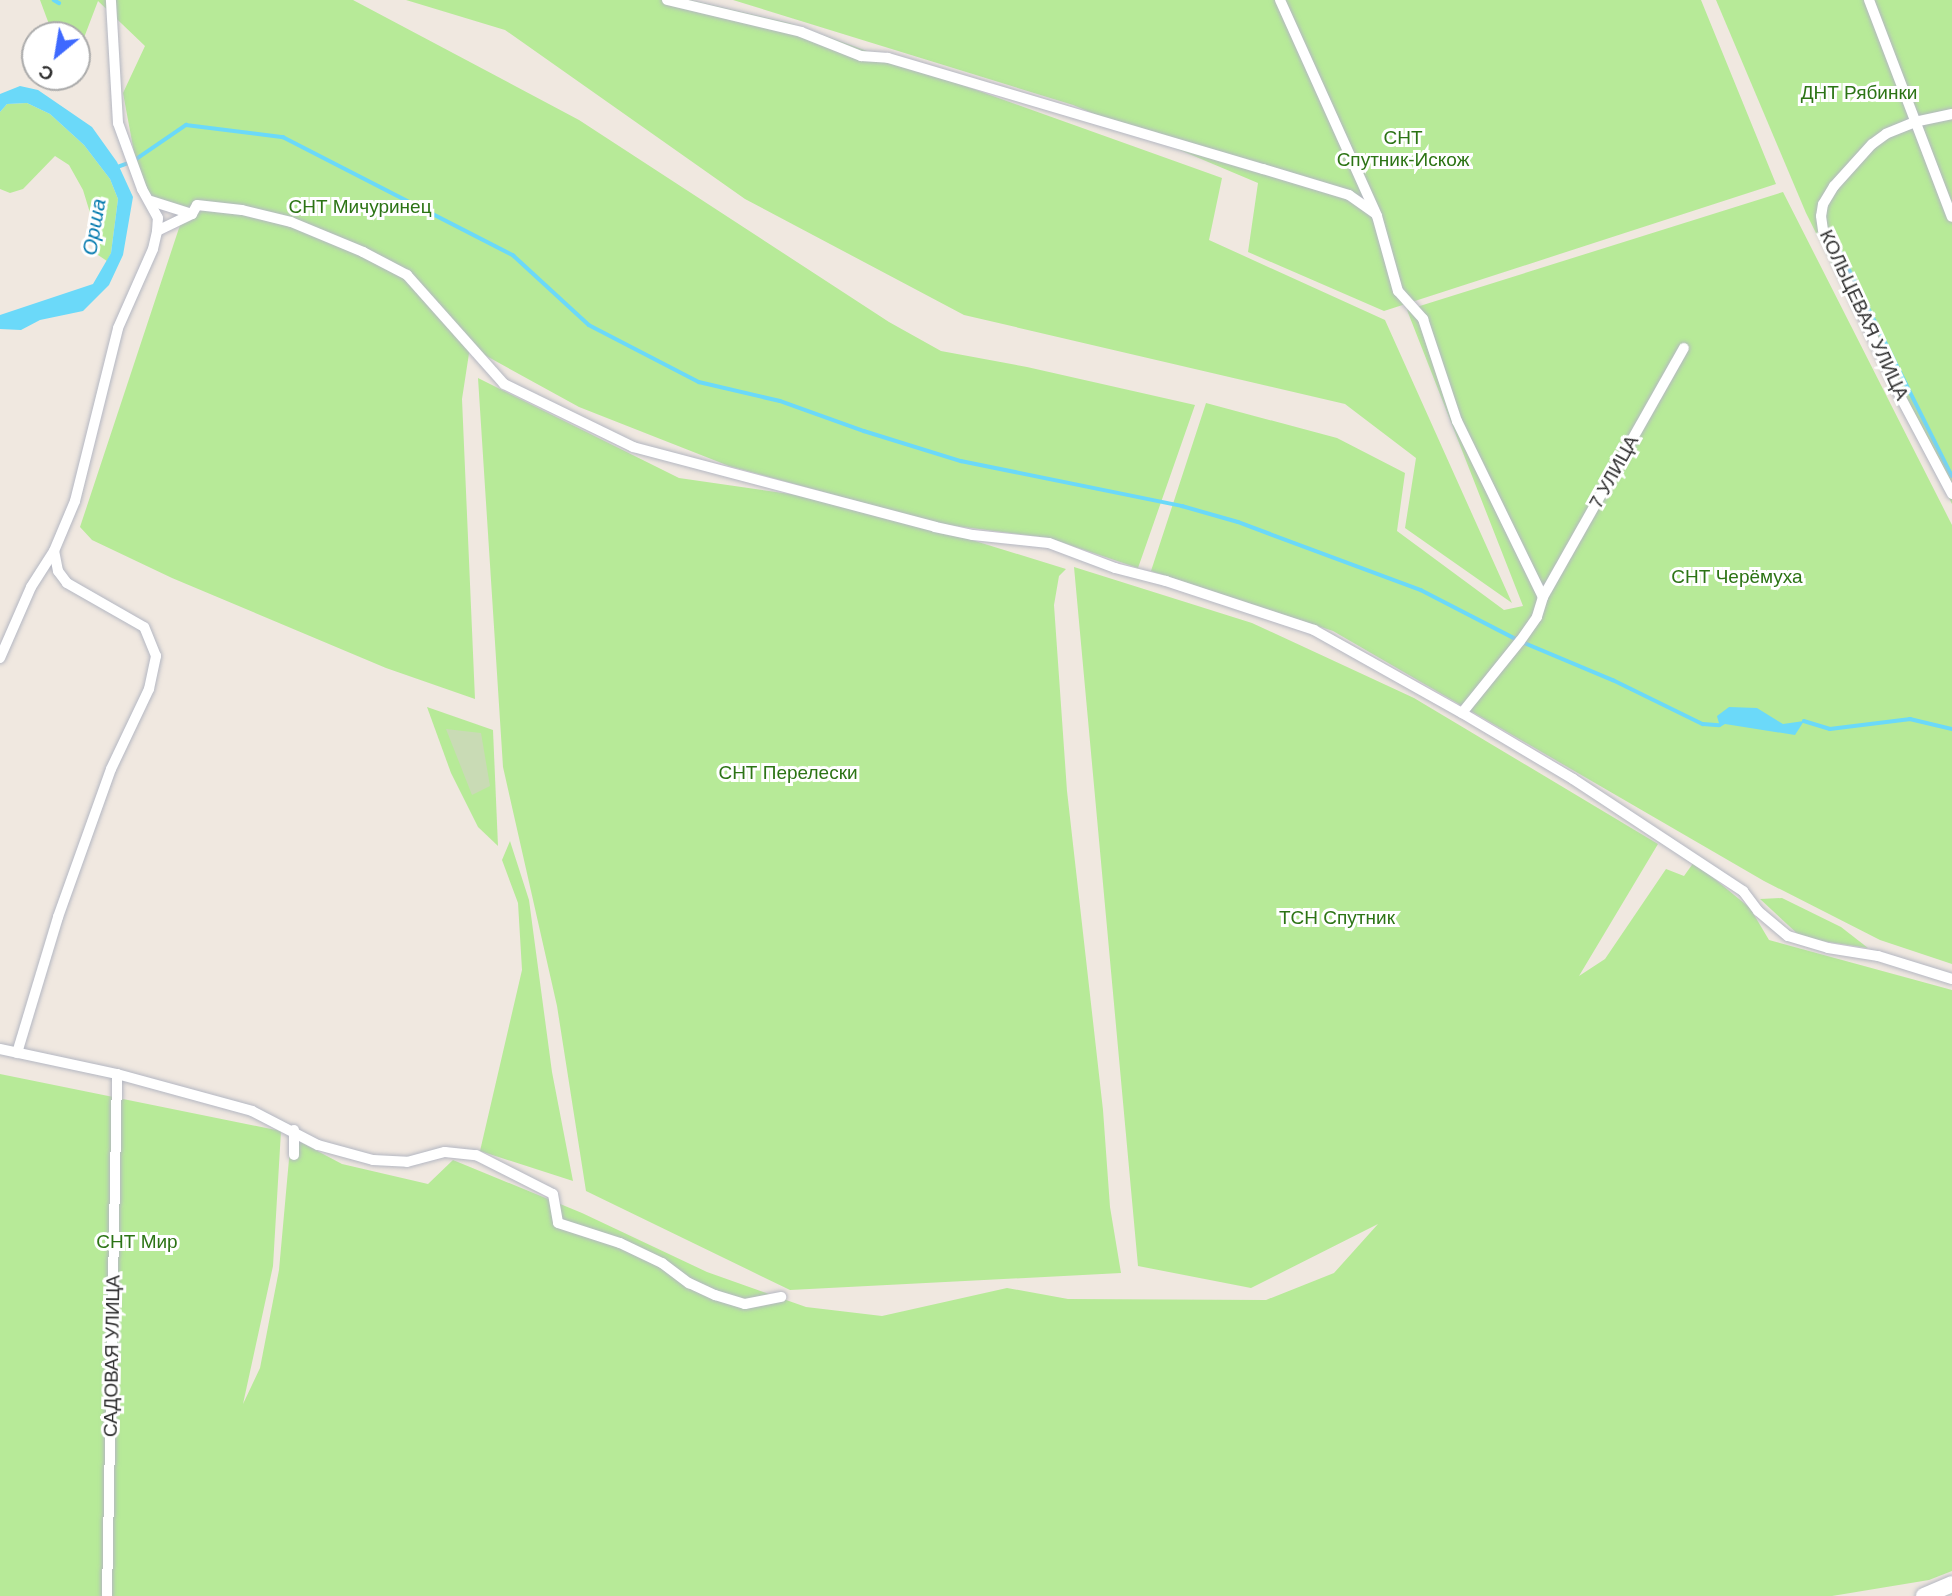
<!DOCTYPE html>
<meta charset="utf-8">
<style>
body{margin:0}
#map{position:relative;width:1952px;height:1596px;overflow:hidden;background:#f0e8e0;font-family:Arial,sans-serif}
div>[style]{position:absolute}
.green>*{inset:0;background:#b7ea98}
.cemetery>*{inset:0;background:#c9dbb5}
.water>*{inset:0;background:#6bd9f9}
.stream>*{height:3.5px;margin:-1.75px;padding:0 1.75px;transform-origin:1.75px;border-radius:1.75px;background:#6bd9f9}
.roads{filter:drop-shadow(0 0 2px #b4b7c2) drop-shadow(0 0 2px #b4b7c2)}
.minor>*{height:10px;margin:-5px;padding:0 5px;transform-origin:5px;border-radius:5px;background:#fff}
.secondary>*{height:16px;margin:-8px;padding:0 8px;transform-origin:8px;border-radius:8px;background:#fff}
span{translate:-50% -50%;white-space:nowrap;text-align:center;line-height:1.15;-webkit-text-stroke:6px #fff;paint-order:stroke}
.park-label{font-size:19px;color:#2c7415}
.street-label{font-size:19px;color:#2e2e2e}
.water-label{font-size:21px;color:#0279ae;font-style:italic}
.north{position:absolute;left:21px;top:21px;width:70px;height:70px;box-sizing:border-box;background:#fff;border:2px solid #ababab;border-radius:50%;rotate:210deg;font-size:19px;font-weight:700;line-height:28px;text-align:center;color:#2e2e2e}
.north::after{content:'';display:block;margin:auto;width:24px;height:32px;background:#3e69ff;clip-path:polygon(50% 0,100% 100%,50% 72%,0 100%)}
</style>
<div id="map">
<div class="green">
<i style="clip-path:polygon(40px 0,353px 0,579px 120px,889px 322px,941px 351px,1027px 367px,1195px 405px,1138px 568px,1049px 538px,940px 524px,729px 466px,579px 407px,470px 347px,462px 399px,475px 699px,386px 668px,172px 578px,92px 540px,80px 527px,182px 219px,141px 190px,123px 93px,145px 46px,98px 1px,77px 56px,77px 35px,53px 35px)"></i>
<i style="clip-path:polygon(406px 0,690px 0,789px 23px,1222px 178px,1209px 240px,1385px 320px,1512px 603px,1405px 528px,1416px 458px,1345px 404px,964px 315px,745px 199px,505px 30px)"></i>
<i style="clip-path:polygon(733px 0,1701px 0,1776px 184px,1384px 311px,1248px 252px,1258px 183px,1073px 105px)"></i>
<i style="clip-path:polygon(1716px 0,1952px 0,1952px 504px,1806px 213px)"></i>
<i style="clip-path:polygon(27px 103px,50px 114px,84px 145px,110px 179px,118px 199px,111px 253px,107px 261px,95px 253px,91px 216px,83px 190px,69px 165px,55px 156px,23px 189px,10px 193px,0 189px,0 112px,7px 104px)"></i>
<i style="clip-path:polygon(1783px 192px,1952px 525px,1952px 964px,1880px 940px,1764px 881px,1333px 631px,1151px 571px,1206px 403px,1337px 438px,1405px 473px,1397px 531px,1504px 610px,1523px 606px,1407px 310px)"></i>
<i style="clip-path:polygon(478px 378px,679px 478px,852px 503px,1066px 569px,1059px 576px,1054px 605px,1067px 791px,1103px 1110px,1110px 1207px,1121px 1273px,790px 1290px,586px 1191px,557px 1006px,503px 767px)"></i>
<i style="clip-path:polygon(1074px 567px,1252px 623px,1414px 698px,1658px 844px,1579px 976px,1605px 959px,1666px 869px,1684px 876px,1694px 862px,1750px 908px,1769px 940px,1952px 990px,1952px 1571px,1929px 1580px,1832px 1596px,0 1596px,0 1074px,281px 1131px,273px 1266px,243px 1404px,260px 1368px,279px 1270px,291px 1137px,342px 1164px,428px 1184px,453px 1160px,582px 1213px,707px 1272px,806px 1307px,882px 1316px,1007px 1288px,1068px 1299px,1266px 1300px,1334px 1273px,1378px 1224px,1251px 1288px,1138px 1266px)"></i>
<i style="clip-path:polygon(427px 707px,493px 730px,498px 846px,478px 827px,451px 773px)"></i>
<i style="clip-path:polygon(510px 841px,529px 900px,552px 1072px,573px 1181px,480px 1151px,522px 970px,518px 903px,502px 860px)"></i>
<i style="clip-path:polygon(1782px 898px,1841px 927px,1868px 948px,1802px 938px,1760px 899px)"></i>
</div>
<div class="cemetery">
<i style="clip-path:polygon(446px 729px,481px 733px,490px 786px,472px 795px)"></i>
</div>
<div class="water">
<i style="clip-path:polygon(20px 86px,38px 90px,92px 127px,117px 162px,133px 197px,123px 255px,109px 285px,83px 311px,40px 320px,21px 330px,0 329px,0 315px,93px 284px,111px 253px,118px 199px,110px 179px,84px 145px,50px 114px,27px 103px,7px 104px,0 112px,0 94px)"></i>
<i style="clip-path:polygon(1729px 707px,1757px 708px,1783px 724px,1804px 721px,1795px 735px,1725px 724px,1720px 727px,1717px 716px)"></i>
</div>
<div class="stream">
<i style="left:54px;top:0;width:6px;rotate:31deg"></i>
<i style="left:135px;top:160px;width:62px;rotate:-34.5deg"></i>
<i style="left:186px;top:125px;width:98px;rotate:7.1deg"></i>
<i style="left:283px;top:137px;width:259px;rotate:27.2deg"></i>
<i style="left:513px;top:255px;width:103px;rotate:42.6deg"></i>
<i style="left:589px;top:325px;width:124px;rotate:27.4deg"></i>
<i style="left:699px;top:382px;width:83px;rotate:13.2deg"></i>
<i style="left:780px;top:401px;width:89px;rotate:19.7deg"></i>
<i style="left:864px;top:431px;width:102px;rotate:17.2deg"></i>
<i style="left:961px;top:461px;width:226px;rotate:11.5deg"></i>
<i style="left:1182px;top:506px;width:58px;rotate:15.9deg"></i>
<i style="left:1238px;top:522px;width:195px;rotate:20.4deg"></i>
<i style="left:1421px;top:590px;width:111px;rotate:27.3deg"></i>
<i style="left:1520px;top:641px;width:101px;rotate:22.8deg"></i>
<i style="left:1613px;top:680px;width:100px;rotate:26.1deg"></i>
<i style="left:1703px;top:724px;width:16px;rotate:4deg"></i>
<i style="left:115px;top:168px;width:12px;rotate:-20deg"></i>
<i style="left:1832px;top:235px;width:269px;rotate:63.5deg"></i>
<i style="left:1804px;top:721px;width:27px;rotate:17deg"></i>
<i style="left:1830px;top:729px;width:81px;rotate:-7.1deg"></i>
<i style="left:1910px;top:719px;width:43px;rotate:13.4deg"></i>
</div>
<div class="roads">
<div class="minor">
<i style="left:667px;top:0;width:138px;rotate:13.4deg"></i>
<i style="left:801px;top:32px;width:65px;rotate:21.8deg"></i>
<i style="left:861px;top:56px;width:27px;rotate:4deg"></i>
<i style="left:888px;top:58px;width:391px;rotate:16.5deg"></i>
<i style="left:1263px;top:169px;width:90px;rotate:16.8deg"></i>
<i style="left:1349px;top:195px;width:32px;rotate:35deg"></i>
<i style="left:1280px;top:0;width:237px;rotate:65.8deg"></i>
<i style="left:1377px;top:216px;width:78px;rotate:74.4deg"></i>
<i style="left:1398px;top:291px;width:38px;rotate:48deg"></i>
<i style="left:1423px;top:319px;width:108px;rotate:71.6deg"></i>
<i style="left:1457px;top:421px;width:196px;rotate:64deg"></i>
<i style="left:1543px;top:597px;width:21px;rotate:107deg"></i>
<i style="left:1537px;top:617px;width:29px;rotate:125deg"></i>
<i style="left:1520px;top:641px;width:92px;rotate:128.9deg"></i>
<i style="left:1462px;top:713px;width:129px;rotate:30.7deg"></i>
<i style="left:1573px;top:779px;width:204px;rotate:33.4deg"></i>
<i style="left:1743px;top:891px;width:25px;rotate:53deg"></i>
<i style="left:1758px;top:911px;width:39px;rotate:40deg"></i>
<i style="left:1788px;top:936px;width:42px;rotate:16.7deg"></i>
<i style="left:1828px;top:948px;width:51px;rotate:9.1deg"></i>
<i style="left:1878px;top:956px;width:77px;rotate:17.3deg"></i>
<i style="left:1869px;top:0;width:232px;rotate:69.1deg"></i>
<i style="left:1952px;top:114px;width:38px;rotate:168deg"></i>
<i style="left:1915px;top:122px;width:31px;rotate:158deg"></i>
<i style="left:1886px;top:134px;width:17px;rotate:144deg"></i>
<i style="left:1872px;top:144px;width:57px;rotate:132.1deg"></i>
<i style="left:1834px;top:186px;width:21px;rotate:121deg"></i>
<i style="left:1823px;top:204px;width:12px;rotate:99deg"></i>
<i style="left:1821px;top:216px;width:14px;rotate:82deg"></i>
<i style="left:1823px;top:230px;width:183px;rotate:65.1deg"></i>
<i style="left:1900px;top:396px;width:111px;rotate:62deg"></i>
<i style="left:151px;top:201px;width:43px;rotate:17.6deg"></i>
<i style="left:192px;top:214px;width:10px;rotate:-61deg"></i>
<i style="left:197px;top:205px;width:45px;rotate:6.3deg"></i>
<i style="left:242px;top:210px;width:50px;rotate:13.8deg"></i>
<i style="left:291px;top:222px;width:78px;rotate:22.6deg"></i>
<i style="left:363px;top:252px;width:50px;rotate:27.6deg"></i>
<i style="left:407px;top:275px;width:146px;rotate:48.3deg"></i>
<i style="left:504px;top:384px;width:144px;rotate:26deg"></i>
<i style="left:633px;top:447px;width:312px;rotate:14.8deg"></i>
<i style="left:935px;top:527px;width:39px;rotate:12deg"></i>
<i style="left:973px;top:535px;width:76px;rotate:6deg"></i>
<i style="left:1049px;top:543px;width:71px;rotate:20.7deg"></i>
<i style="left:1115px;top:568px;width:53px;rotate:14.3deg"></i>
<i style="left:1166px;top:581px;width:156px;rotate:18.3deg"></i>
<i style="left:1314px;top:630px;width:170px;rotate:29.3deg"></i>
<i style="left:157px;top:231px;width:39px;rotate:-26deg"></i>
<i style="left:1543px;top:597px;width:286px;rotate:-60.5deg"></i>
<i style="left:0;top:658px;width:77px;rotate:-66.4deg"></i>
<i style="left:31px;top:587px;width:43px;rotate:-57.4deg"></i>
<i style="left:54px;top:551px;width:54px;rotate:-67.2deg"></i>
<i style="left:75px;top:501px;width:178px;rotate:-76deg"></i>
<i style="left:118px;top:328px;width:86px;rotate:-66.1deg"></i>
<i style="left:153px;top:249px;width:18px;rotate:-77deg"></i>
<i style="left:157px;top:231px;width:13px;rotate:-86deg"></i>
<i style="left:158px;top:218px;width:33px;rotate:-119deg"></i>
<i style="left:142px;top:189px;width:70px;rotate:-110deg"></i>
<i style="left:118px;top:123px;width:123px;rotate:-93.3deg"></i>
<i style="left:0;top:1049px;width:120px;rotate:12.1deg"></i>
<i style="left:117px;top:1074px;width:140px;rotate:15.3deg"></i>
<i style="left:252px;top:1111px;width:74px;rotate:27.3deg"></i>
<i style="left:318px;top:1145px;width:57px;rotate:15.3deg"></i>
<i style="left:373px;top:1160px;width:34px;rotate:3deg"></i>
<i style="left:407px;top:1162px;width:39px;rotate:-15deg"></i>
<i style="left:445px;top:1152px;width:31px;rotate:6deg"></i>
<i style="left:476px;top:1155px;width:86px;rotate:26.9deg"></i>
<i style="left:553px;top:1194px;width:29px;rotate:80deg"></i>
<i style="left:558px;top:1223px;width:65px;rotate:17.9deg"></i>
<i style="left:620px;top:1243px;width:47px;rotate:25.5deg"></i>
<i style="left:662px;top:1263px;width:34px;rotate:37deg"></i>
<i style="left:689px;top:1283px;width:29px;rotate:25deg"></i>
<i style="left:715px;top:1295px;width:31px;rotate:17deg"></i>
<i style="left:745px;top:1304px;width:37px;rotate:-11deg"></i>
<i style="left:17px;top:1053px;width:142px;rotate:-73.2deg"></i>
<i style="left:58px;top:917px;width:157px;rotate:-70.3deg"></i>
<i style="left:111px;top:769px;width:89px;rotate:-64.6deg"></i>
<i style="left:149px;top:689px;width:34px;rotate:-78deg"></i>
<i style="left:156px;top:656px;width:31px;rotate:-112deg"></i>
<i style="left:144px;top:627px;width:89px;rotate:-150.3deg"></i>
<i style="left:67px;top:583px;width:15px;rotate:-127deg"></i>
<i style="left:58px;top:571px;width:20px;rotate:-101deg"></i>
<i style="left:294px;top:1130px;width:25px;rotate:90deg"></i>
<i style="left:107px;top:1596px;width:522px;rotate:-88.9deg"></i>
</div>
<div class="secondary">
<i style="left:1924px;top:1596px;width:30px;rotate:-23deg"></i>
</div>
</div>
<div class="park-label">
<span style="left:1859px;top:93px">ДНТ Рябинки</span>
<span style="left:1403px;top:149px">СНТ<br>Спутник-Искож</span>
<span style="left:360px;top:207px">СНТ Мичуринец</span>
<span style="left:1737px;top:577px">СНТ Черёмуха</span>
<span style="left:788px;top:773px">СНТ Перелески</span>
<span style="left:1337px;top:918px">ТСН Спутник</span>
<span style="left:137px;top:1242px">СНТ Мир</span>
</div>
<div class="street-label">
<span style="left:1864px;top:315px;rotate:65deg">КОЛЬЦЕВАЯ УЛИЦА</span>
<span style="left:1614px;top:472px;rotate:-61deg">7 УЛИЦА</span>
<span style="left:112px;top:1356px;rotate:-89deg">САДОВАЯ УЛИЦА</span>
</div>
<div class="water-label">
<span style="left:94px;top:227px;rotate:-80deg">Орша</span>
</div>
<div class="north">С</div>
</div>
